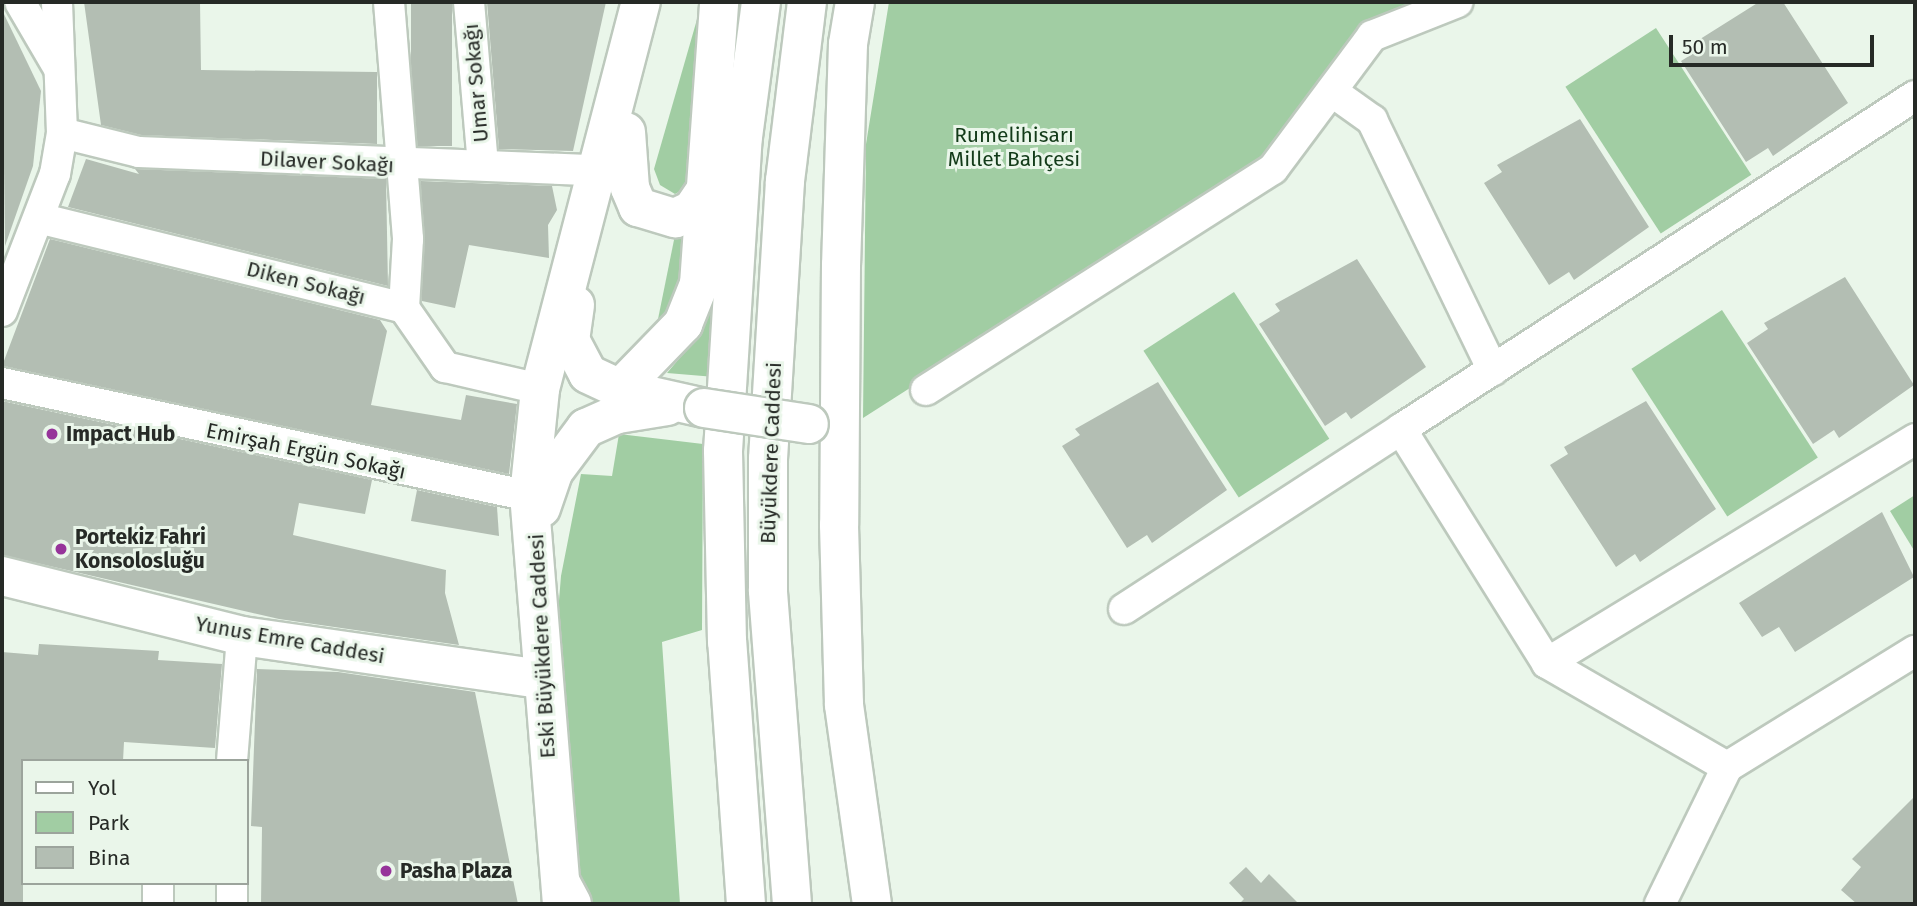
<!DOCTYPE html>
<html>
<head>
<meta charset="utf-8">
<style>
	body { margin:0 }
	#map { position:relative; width:1917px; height:906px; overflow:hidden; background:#eaf6ea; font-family:"Fira Sans",sans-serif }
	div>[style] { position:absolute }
	.green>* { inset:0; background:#a1cda3; transform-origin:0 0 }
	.building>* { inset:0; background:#b3beb3; transform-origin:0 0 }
	.roads { filter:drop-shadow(2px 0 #bdc9bd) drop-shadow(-2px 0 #bdc9bd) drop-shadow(0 2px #bdc9bd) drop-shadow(0 -2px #bdc9bd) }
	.street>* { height:30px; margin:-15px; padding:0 15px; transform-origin:15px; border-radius:15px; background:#fff }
	.secondary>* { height:38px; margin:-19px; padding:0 19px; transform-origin:19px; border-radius:19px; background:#fff }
	.primary>* { height:38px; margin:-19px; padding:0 19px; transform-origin:19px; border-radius:19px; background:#fff }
	.bridges { filter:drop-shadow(2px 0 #bdc9bd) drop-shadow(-2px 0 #bdc9bd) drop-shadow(0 2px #bdc9bd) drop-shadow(0 -2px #bdc9bd) }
	.secondary-bridge>* { height:38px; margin:-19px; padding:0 19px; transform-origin:19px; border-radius:19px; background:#fff }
	.dots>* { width:19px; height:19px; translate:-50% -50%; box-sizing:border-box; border:4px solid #eaf6ea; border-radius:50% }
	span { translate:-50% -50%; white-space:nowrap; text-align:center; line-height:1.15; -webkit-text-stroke:6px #eaf6ea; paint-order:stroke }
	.street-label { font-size:21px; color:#262a26 }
	.park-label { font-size:21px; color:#133b19 }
	.poi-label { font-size:21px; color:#262a26; font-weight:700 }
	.left { translate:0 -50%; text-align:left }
	.frame { position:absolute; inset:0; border:4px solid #262a26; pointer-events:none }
	.legend { position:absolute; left:21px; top:759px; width:228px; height:126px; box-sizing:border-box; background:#eaf6ea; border:2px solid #9ca49c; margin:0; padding:9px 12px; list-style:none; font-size:21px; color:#262a26 }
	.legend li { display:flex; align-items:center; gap:14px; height:35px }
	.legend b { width:35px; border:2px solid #9ca49c }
	.scale { position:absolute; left:1669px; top:35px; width:205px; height:32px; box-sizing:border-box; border:4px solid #262a26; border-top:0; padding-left:9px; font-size:21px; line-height:24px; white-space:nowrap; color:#262a26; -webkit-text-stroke:5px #eaf6ea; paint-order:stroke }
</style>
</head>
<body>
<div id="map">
	<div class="green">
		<i style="clip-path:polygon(702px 2px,688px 187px,675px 194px,660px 185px,654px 169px)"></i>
		<i style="clip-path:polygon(889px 2px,1432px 2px,1361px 30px,1268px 159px,863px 418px,866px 144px)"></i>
		<i style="left:1656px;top:28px;width:175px;height:108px;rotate:57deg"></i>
		<i style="clip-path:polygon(735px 177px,715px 377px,667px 373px,699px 335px,710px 307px)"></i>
		<i style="clip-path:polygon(697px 232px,692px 273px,655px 334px,675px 235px)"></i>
		<i style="left:1234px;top:292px;width:175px;height:108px;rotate:57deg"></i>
		<i style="left:1722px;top:310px;width:176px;height:108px;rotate:57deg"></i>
		<i style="clip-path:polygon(619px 434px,703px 444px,702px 630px,662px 642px,680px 904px,592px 904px,580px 890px,557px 625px,561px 576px,581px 474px,612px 476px)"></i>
		<i style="clip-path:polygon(1915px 495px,1915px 552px,1890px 511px)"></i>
	</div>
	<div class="building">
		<i style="clip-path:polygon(84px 2px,200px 2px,201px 70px,377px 72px,377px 144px,141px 135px,101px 125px)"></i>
		<i style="left:411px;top:2px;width:41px;height:144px"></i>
		<i style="clip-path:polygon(487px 2px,606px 2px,573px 151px,499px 149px)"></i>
		<i style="clip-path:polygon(1759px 2px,1783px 2px,1848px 103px,1773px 156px,1768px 148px,1746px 162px,1681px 61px,1702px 48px,1697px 41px)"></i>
		<i style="clip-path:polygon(2px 10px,41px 91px,33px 166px,5px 246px)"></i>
		<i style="clip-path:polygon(1580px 119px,1649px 227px,1574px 280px,1569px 272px,1549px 285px,1484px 183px,1502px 172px,1497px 165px)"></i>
		<i style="clip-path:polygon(86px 159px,139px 174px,135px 169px,386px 179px,388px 286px,68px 207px)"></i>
		<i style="clip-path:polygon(421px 181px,552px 186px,557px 210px,548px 225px,549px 258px,469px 245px,455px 308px,422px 301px)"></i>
		<i style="clip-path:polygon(50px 239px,380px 320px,387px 331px,371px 405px,461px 420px,466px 395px,517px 404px,509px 474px,2px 366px)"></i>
		<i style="clip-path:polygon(1357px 259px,1426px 367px,1351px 419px,1346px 412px,1325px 426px,1259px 324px,1280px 311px,1275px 304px)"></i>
		<i style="clip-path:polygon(1845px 277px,1914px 385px,1839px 438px,1834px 430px,1813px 444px,1747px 343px,1768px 329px,1764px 323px)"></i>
		<i style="clip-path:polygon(1158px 382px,1227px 490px,1152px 543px,1147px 535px,1127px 548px,1062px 446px,1080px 435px,1075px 429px)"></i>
		<i style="clip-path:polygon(2px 401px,372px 480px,365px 514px,299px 503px,293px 535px,446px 570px,445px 593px,459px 645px,279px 619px,2px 555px)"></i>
		<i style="clip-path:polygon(1646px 401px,1716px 509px,1640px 562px,1635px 554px,1616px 567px,1550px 465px,1568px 454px,1564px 447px)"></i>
		<i style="clip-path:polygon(417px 490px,497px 507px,499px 536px,411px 521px)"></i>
		<i style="clip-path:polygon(1882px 512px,1914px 577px,1795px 652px,1779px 627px,1762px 637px,1739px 603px)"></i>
		<i style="clip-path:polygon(39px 644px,159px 651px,158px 660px,222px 664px,215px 748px,124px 742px,123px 761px,23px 761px,23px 904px,2px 904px,2px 652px,38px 655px)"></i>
		<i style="clip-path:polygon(257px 669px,338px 672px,475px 692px,518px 904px,261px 904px,262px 827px,251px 826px)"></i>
		<i style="clip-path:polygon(1915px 796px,1915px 904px,1857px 904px,1841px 890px,1861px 867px,1852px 859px)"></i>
		<i style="clip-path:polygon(1246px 867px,1261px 883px,1269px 874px,1299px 904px,1239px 904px,1244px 899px,1229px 883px)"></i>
	</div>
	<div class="roads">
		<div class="street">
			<i style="left:20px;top:2px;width:75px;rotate:59.7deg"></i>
			<i style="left:389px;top:2px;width:238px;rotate:85.4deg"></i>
			<i style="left:408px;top:239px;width:69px;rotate:93.3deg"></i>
			<i style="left:469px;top:2px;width:163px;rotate:85.1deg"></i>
			<i style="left:1334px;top:93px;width:47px;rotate:35.4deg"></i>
			<i style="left:1372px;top:120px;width:278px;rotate:64.2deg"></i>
			<i style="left:62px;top:133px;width:79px;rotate:13.9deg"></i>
			<i style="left:139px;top:152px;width:455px;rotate:2.3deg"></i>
			<i style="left:42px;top:219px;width:373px;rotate:13.8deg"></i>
			<i style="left:404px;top:308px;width:72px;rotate:55.2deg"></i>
			<i style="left:445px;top:367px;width:98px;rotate:13deg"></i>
			<i style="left:2px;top:311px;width:147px;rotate:-68.9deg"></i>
			<i style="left:55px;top:174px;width:42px;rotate:-80.3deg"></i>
			<i style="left:62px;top:133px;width:131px;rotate:-92.2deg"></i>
			<i style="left:2px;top:383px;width:539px;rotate:12.1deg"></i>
			<i style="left:926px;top:390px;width:411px;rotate:-32.5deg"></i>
			<i style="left:1273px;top:169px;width:166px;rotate:-53.3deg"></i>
			<i style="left:1372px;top:36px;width:92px;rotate:-21.6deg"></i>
			<i style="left:1124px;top:609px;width:330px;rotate:-33deg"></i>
			<i style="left:1547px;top:663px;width:431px;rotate:-31.3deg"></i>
			<i style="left:232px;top:761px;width:125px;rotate:-85.4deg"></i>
			<i style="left:1727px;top:767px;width:221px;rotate:-31.7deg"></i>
			<i style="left:232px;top:883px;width:21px;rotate:90deg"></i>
			<i style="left:158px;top:904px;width:21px;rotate:-90deg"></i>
			<i style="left:1660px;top:904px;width:153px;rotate:-63.9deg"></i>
			<i style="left:1727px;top:767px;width:208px;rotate:-150deg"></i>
			<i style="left:1547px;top:663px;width:276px;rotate:-122deg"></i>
			<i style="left:1401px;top:429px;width:612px;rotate:-32.94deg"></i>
		</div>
		<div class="secondary">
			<i style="left:575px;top:305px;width:35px;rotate:98deg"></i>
			<i style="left:570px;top:340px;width:38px;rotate:62deg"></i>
			<i style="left:588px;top:374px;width:35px;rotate:25deg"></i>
			<i style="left:620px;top:389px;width:86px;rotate:12.7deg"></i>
			<i style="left:541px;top:508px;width:39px;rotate:-71deg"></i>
			<i style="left:554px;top:471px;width:54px;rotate:-53.3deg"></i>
			<i style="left:586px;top:428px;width:35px;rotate:-24deg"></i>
			<i style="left:618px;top:414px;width:50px;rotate:-9.3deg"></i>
			<i style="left:2px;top:576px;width:247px;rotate:14deg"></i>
			<i style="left:242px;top:636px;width:301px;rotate:8.2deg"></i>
			<i style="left:562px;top:904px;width:409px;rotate:-94.6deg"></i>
			<i style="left:529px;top:496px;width:108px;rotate:-84.1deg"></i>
			<i style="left:540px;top:389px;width:400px;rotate:-75.4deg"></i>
		</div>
		<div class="primary">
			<i style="left:855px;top:2px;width:43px;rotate:99.5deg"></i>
			<i style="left:848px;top:44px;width:221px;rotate:91.8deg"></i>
			<i style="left:841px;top:265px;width:260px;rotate:90.4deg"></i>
			<i style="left:839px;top:525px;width:180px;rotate:88.4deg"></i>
			<i style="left:844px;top:705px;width:201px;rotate:82deg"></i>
			<i style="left:626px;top:132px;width:56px;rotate:85.9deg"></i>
			<i style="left:630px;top:188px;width:21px;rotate:67deg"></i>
			<i style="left:638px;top:207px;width:39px;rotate:17deg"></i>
			<i style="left:675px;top:218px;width:19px;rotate:-25deg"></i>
			<i style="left:692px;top:210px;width:25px;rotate:-56deg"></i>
			<i style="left:620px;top:389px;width:91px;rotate:-45.9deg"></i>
			<i style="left:683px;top:324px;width:43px;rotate:-68.2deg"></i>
			<i style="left:699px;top:284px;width:283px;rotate:-85.9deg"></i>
			<i style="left:562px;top:885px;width:21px;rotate:62deg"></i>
			<i style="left:746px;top:904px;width:263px;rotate:-94.1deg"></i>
			<i style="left:727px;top:642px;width:191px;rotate:-91.2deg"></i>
			<i style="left:723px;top:451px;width:315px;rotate:-86.4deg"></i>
			<i style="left:743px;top:137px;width:136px;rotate:-82.4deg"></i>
			<i style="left:792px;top:904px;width:315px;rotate:-94.4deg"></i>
			<i style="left:768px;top:590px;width:131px;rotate:-90deg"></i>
			<i style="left:768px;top:459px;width:279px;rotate:-86.5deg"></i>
			<i style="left:785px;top:181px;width:180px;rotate:-83deg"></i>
		</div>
	</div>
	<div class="bridges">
		<div class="secondary-bridge">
			<i style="left:704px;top:408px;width:106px;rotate:8.7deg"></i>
		</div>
	</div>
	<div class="dots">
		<i style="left:52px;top:434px;background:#96349a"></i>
		<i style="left:61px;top:549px;background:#96349a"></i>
		<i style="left:386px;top:871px;background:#96349a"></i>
	</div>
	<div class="street-label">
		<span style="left:476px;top:83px;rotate:-95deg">Umar Sokağı</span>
		<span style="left:327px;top:162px;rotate:3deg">Dilaver Sokağı</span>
		<span style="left:306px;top:283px;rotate:14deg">Diken Sokağı</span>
		<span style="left:306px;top:451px;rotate:12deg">Emirşah Ergün Sokağı</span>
		<span style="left:771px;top:453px;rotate:-88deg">Büyükdere Caddesi</span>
		<span style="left:290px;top:640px;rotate:10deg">Yunus Emre Caddesi</span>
		<span style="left:542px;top:646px;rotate:-93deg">Eski Büyükdere Caddesi</span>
	</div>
	<div class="park-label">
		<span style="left:1014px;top:147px">Rumelihisarı<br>Millet Bahçesi</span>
	</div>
	<div class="poi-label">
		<span class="left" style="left:66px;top:434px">Impact Hub</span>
		<span class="left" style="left:75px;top:549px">Portekiz Fahri<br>Konsolosluğu</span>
		<span class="left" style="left:400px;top:871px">Pasha Plaza</span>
	</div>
	<div class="frame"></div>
	<ul class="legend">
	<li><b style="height:9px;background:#fff"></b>Yol</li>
	<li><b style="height:19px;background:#a1cda3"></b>Park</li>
	<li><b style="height:19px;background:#b3beb3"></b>Bina</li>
	</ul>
	<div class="scale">50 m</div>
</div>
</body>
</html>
